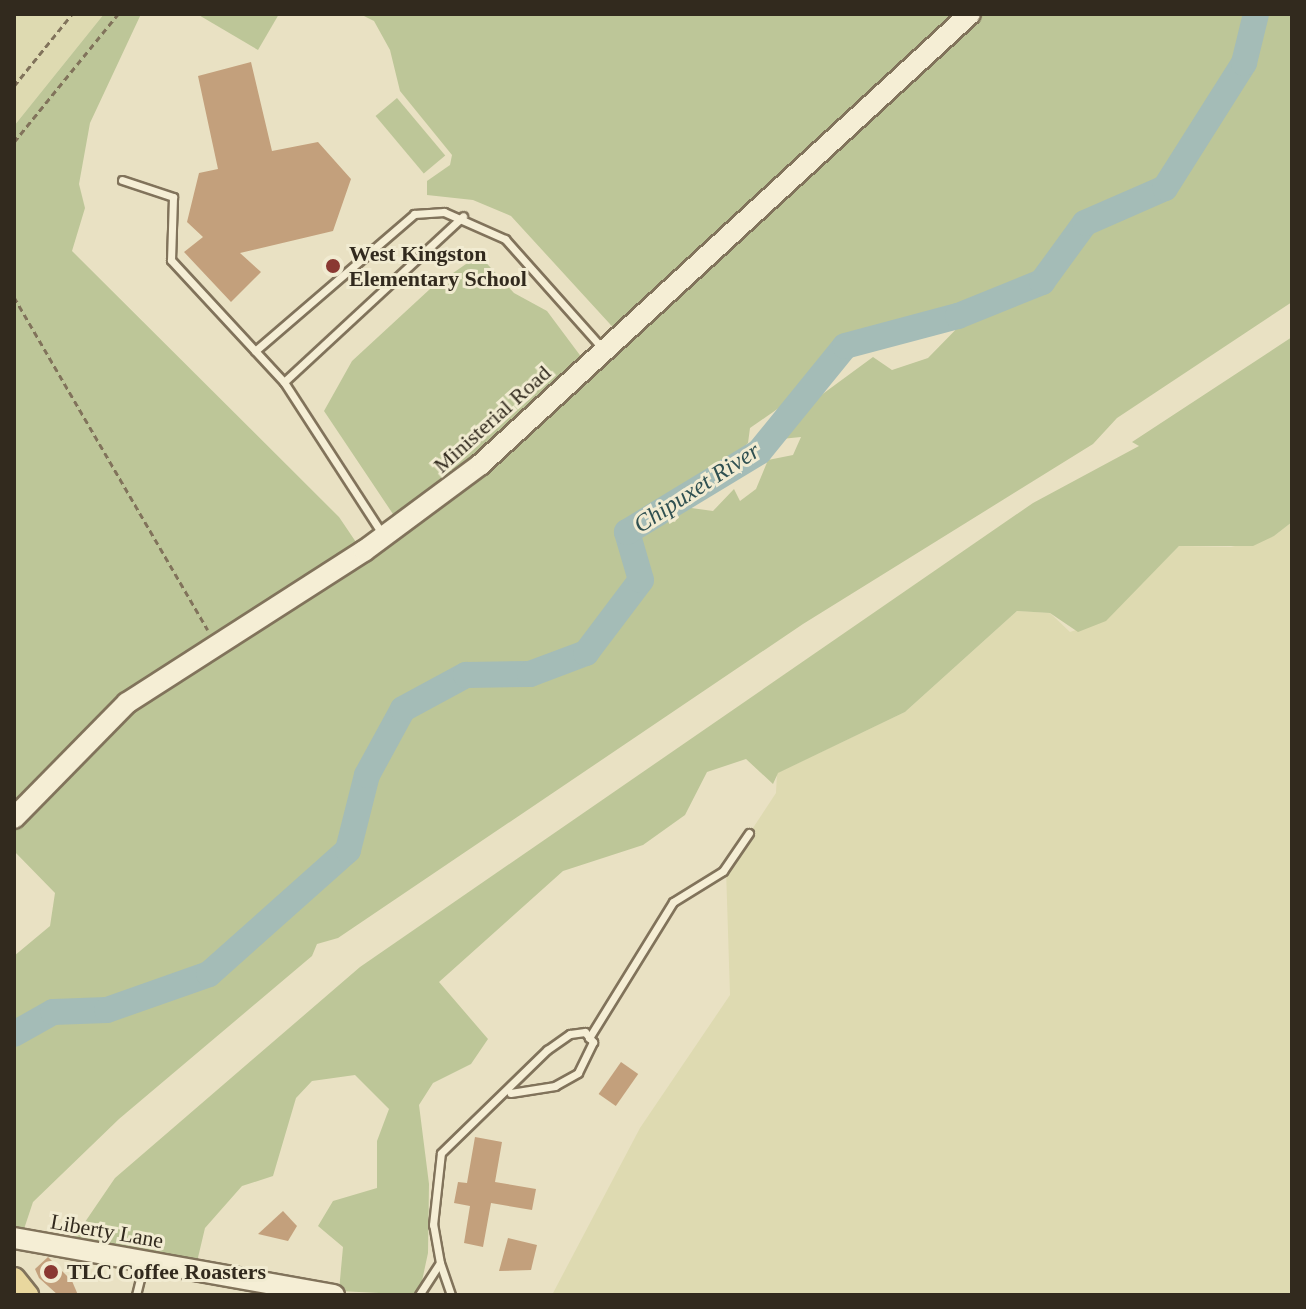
<!DOCTYPE html>
<html>
<head>
<meta charset="utf-8">
<style>
	body { margin:0 }
	#map { position:relative; width:1306px; height:1309px; overflow:hidden; background:#e9e1c3; font-family:Georgia,serif }
	div>[style] { position:absolute }
	.farmland>* { inset:0; background:#dedab1 }
	.green>* { inset:0; background:#bdc698; transform-origin:0 0 }
	.river>* { height:26px; margin:-13px; padding:0 13px; transform-origin:13px; border-radius:13px; background:#a4bcb7 }
	.building>* { inset:0; background:#c3a07c; transform-origin:0 0 }
	.path>* { height:3px; margin-top:-1.5px; transform-origin:0; background:repeating-linear-gradient(90deg,#81735b 0 6px,transparent 0 10px) }
	.roads { filter:drop-shadow(2px 0 #81735b) drop-shadow(-2px 0 #81735b) drop-shadow(0 2px #81735b) drop-shadow(0 -2px #81735b) }
	.lane>* { height:7px; margin:-3.5px; padding:0 3.5px; transform-origin:3.5px; border-radius:3.5px; background:#f5eed5 }
	.secondary>* { height:20px; margin:-10px; padding:0 10px; transform-origin:10px; border-radius:10px; background:#f5eed5 }
	.primary>* { height:22px; margin:-11px; padding:0 11px; transform-origin:11px; border-radius:11px; background:#e9d79e }
	.dots>* { width:22px; height:22px; translate:-50% -50%; box-sizing:border-box; border:4px solid #f1ebd1; border-radius:50% }
	span { translate:-50% -50%; white-space:nowrap; text-align:center; line-height:1.15; -webkit-text-stroke:6px #f1ebd1; paint-order:stroke }
	.poi-label { font-size:22px; color:#322a1e; font-weight:700 }
	.left { translate:0 -50%; text-align:left }
	.street-label { font-size:22px; color:#322a1e }
	.water-label { font-size:24px; color:#2f5051; font-style:italic }
	.frame { position:absolute; inset:0; border:16px solid #322a1e; pointer-events:none }
</style>
</head>
<body>
<div id="map">
	<div class="farmland">
		<i style="clip-path:polygon(14px 14px,104px 14px,14px 126px)"></i>
		<i style="clip-path:polygon(1292px 522px,1292px 1295px,552px 1295px,640px 1128px,730px 995px,726px 869px,776px 793px,777px 773px,905px 712px,1017px 611px,1050px 613px,1070px 632px,1106px 620px,1179px 546px,1231px 547px,1274px 536px)"></i>
	</div>
	<div class="green">
		<i style="clip-path:polygon(evenodd,104px 14px,141px 14px,90px 123px,79px 184px,85px 208px,72px 251px,339px 517px,362px 551px,399px 523px,324px 411px,352px 361px,430px 289px,479px 255px,514px 293px,547px 311px,588px 366px,620px 335px,511px 216px,473px 200px,427px 195px,427px 181px,450px 165px,452px 155px,400px 91px,390px 50px,374px 21px,360px 14px,1292px 14px,1292px 302px,1117px 418px,1093px 444px,803px 624px,338px 938px,317px 944px,312px 956px,119px 1119px,33px 1202px,23px 1232px,14px 1229px,14px 956px,50px 926px,55px 893px,14px 851px,14px 126px,104px 14px,961px 308px,971px 314px,928px 358px,892px 370px,873px 357px,794px 415px,781px 439px,801px 437px,793px 455px,768px 460px,756px 489px,740px 501px,734px 489px,713px 511px,684px 507px,675px 522px,644px 515px,676px 488px,725px 464px,748px 443px,750px 428px,865px 348px,961px 308px)"></i>
		<i style="clip-path:polygon(197px 14px,279px 14px,258px 50px)"></i>
		<i style="left:397px;top:98px;width:75px;height:28px;rotate:50deg"></i>
		<i style="clip-path:polygon(1292px 337px,1292px 522px,1274px 536px,1253px 546px,1179px 546px,1106px 621px,1078px 632px,1050px 613px,1017px 611px,905px 712px,778px 773px,773px 784px,746px 759px,707px 772px,685px 815px,643px 845px,563px 871px,439px 982px,488px 1039px,471px 1064px,433px 1083px,419px 1105px,429px 1184px,428px 1253px,419px 1295px,339px 1291px,343px 1247px,318px 1226px,333px 1201px,377px 1188px,377px 1141px,389px 1109px,355px 1075px,312px 1081px,296px 1098px,273px 1176px,242px 1186px,205px 1228px,196px 1266px,70px 1244px,115px 1178px,360px 967px,1033px 503px,1139px 446px,1132px 442px)"></i>
	</div>
	<div class="river">
		<i style="left:14px;top:1034px;width:45px;rotate:-29.4deg"></i>
		<i style="left:53px;top:1012px;width:54px;rotate:-2.1deg"></i>
		<i style="left:107px;top:1010px;width:108px;rotate:-19.4deg"></i>
		<i style="left:209px;top:974px;width:186px;rotate:-41.7deg"></i>
		<i style="left:348px;top:850px;width:77px;rotate:-75.8deg"></i>
		<i style="left:367px;top:775px;width:75px;rotate:-61.4deg"></i>
		<i style="left:403px;top:709px;width:72px;rotate:-28.4deg"></i>
		<i style="left:466px;top:675px;width:64px;rotate:-0.9deg"></i>
		<i style="left:530px;top:674px;width:60px;rotate:-20.6deg"></i>
		<i style="left:586px;top:653px;width:91px;rotate:-53deg"></i>
		<i style="left:641px;top:580px;width:50px;rotate:-106.3deg"></i>
		<i style="left:627px;top:532px;width:154px;rotate:-31.2deg"></i>
		<i style="left:759px;top:452px;width:136px;rotate:-50.9deg"></i>
		<i style="left:845px;top:346px;width:117px;rotate:-14.9deg"></i>
		<i style="left:958px;top:316px;width:91px;rotate:-22deg"></i>
		<i style="left:1042px;top:282px;width:73px;rotate:-53.9deg"></i>
		<i style="left:1085px;top:223px;width:87px;rotate:-23.6deg"></i>
		<i style="left:1165px;top:188px;width:148px;rotate:-57.7deg"></i>
		<i style="left:1244px;top:63px;width:50px;rotate:-76.2deg"></i>
	</div>
	<div class="building">
		<i style="clip-path:polygon(251px 62px,272px 151px,318px 142px,351px 179px,333px 231px,240px 253px,261px 272px,231px 302px,184px 252px,203px 237px,187px 222px,199px 173px,218px 169px,198px 76px)"></i>
		<i style="left:621px;top:1062px;width:21px;height:39px;rotate:35deg"></i>
		<i style="clip-path:polygon(475px 1137px,502px 1142px,495px 1182px,536px 1189px,532px 1210px,491px 1203px,483px 1247px,464px 1243px,470px 1206px,454px 1203px,458px 1182px,467px 1183px)"></i>
		<i style="clip-path:polygon(283px 1211px,297px 1226px,288px 1241px,258px 1234px)"></i>
		<i style="clip-path:polygon(508px 1238px,537px 1245px,531px 1270px,499px 1271px)"></i>
		<i style="clip-path:polygon(48px 1257px,72px 1281px,78px 1295px,58px 1295px,39px 1278px,35px 1269px)"></i>
	</div>
	<div class="path">
		<i style="left:14px;top:86px;width:92px;rotate:-51.1deg"></i>
		<i style="left:14px;top:142px;width:165px;rotate:-50.9deg"></i>
		<i style="left:14px;top:297px;width:385px;rotate:59.8deg"></i>
	</div>
	<div class="roads">
		<div class="lane">
			<i style="left:122px;top:180px;width:54px;rotate:18.4deg"></i>
			<i style="left:173px;top:197px;width:63px;rotate:91.8deg"></i>
			<i style="left:171px;top:260px;width:166px;rotate:47.2deg"></i>
			<i style="left:284px;top:382px;width:182px;rotate:57.1deg"></i>
			<i style="left:255px;top:351px;width:210px;rotate:-40.7deg"></i>
			<i style="left:414px;top:214px;width:30px;rotate:-4deg"></i>
			<i style="left:444px;top:212px;width:67px;rotate:23.9deg"></i>
			<i style="left:505px;top:239px;width:149px;rotate:48.3deg"></i>
			<i style="left:284px;top:382px;width:244px;rotate:-42.8deg"></i>
			<i style="left:589px;top:1038px;width:160px;rotate:-58.3deg"></i>
			<i style="left:673px;top:902px;width:59px;rotate:-31.8deg"></i>
			<i style="left:723px;top:871px;width:46px;rotate:-55.6deg"></i>
			<i style="left:440px;top:1263px;width:39px;rotate:-100deg"></i>
			<i style="left:433px;top:1225px;width:72px;rotate:-83.7deg"></i>
			<i style="left:441px;top:1153px;width:148px;rotate:-44.2deg"></i>
			<i style="left:547px;top:1050px;width:28px;rotate:-35deg"></i>
			<i style="left:570px;top:1034px;width:15px;rotate:-8deg"></i>
			<i style="left:585px;top:1032px;width:13px;rotate:51deg"></i>
			<i style="left:593px;top:1042px;width:34px;rotate:116deg"></i>
			<i style="left:578px;top:1073px;width:26px;rotate:151deg"></i>
			<i style="left:555px;top:1086px;width:45px;rotate:171deg"></i>
			<i style="left:136px;top:1295px;width:33px;rotate:-76deg"></i>
			<i style="left:419px;top:1295px;width:38px;rotate:-57deg"></i>
			<i style="left:440px;top:1263px;width:34px;rotate:71deg"></i>
		</div>
		<div class="secondary">
			<i style="left:14px;top:818px;width:161px;rotate:-45.5deg"></i>
			<i style="left:127px;top:703px;width:282px;rotate:-32.7deg"></i>
			<i style="left:364px;top:551px;width:144px;rotate:-36.6deg"></i>
			<i style="left:480px;top:465px;width:666px;rotate:-42.63deg"></i>
			<i style="left:14px;top:1238px;width:325px;rotate:10.1deg"></i>
		</div>
		<div class="primary">
			<i style="left:14px;top:1279px;width:21px;rotate:51deg"></i>
		</div>
	</div>
	<div class="dots">
		<i style="left:333px;top:266px;background:#8a3832"></i>
		<i style="left:51px;top:1272px;background:#8a3832"></i>
	</div>
	<div class="poi-label">
		<span class="left" style="left:349px;top:266px">West Kingston<br>Elementary School</span>
		<span class="left" style="left:67px;top:1272px">TLC Coffee Roasters</span>
	</div>
	<div class="street-label">
		<span style="left:492px;top:419px;rotate:-42deg">Ministerial Road</span>
		<span style="left:107px;top:1231px;rotate:10deg">Liberty Lane</span>
	</div>
	<div class="water-label">
		<span style="left:697px;top:488px;rotate:-33deg">Chipuxet River</span>
	</div>
	<div class="frame"></div>
</div>
</body>
</html>
